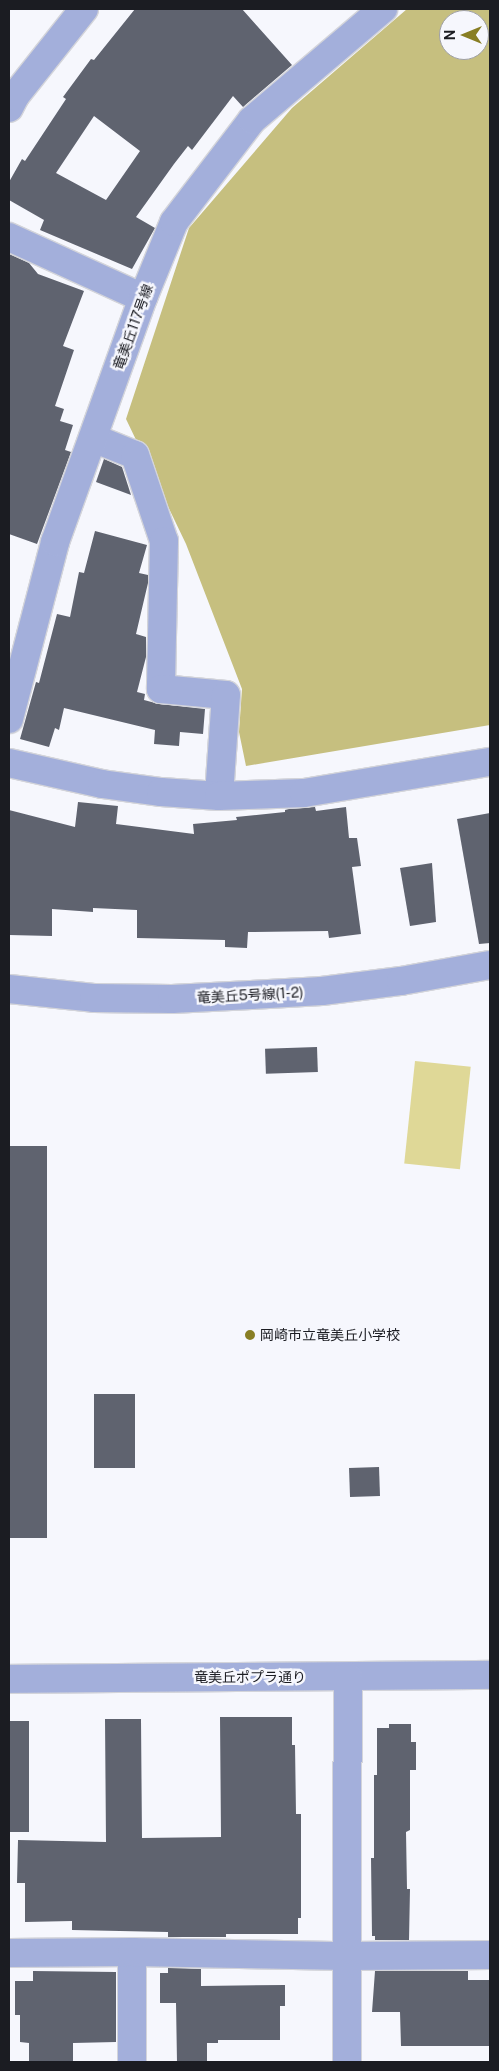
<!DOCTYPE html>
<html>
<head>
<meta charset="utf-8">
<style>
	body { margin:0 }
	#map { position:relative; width:499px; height:2071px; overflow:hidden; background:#f6f7fd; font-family:"Public Sans","Noto Sans JP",sans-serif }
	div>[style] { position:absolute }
	.forest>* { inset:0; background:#c6bf7f }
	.water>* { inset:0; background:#dfd897; transform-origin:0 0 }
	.building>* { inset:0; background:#5f636f; transform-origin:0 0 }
	.roads { filter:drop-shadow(1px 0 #d3d4da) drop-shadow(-1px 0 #d3d4da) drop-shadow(0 1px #d3d4da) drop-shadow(0 -1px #d3d4da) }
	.minor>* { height:28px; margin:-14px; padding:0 14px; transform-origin:14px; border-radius:14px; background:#a3afdb }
	.dots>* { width:14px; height:14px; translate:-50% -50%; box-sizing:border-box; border:2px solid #f6f7fd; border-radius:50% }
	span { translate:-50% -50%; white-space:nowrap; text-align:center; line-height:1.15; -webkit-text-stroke:5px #f6f7fd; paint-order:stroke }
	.street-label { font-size:14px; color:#1b1c22 }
	.poi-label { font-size:14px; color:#1b1c22 }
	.left { translate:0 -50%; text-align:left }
	.frame { position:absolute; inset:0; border:10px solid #1b1c22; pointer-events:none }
	.north { position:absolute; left:439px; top:10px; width:50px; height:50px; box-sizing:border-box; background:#f6f7fd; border:1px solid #9e9fa5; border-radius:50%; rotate:270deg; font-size:14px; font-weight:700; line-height:20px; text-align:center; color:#1b1c22 }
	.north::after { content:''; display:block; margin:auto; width:18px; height:22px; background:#887e24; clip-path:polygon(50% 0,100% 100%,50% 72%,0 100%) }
</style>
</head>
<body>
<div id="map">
	<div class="forest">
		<i style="clip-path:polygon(evenodd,407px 9px,490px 9px,490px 725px,246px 766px,239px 732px,242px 689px,186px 544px,126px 419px,189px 228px,292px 108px,407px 9px,449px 20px,479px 20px,479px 50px,449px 50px,449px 20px)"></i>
	</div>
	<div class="water">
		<i style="left:415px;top:1061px;width:56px;height:103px;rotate:6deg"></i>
	</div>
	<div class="building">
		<i style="clip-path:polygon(evenodd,135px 9px,242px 9px,292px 65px,243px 107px,233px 96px,192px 150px,188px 146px,174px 164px,136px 217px,155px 228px,132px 269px,40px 230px,44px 220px,9px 200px,9px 182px,22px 159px,25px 161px,66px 99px,63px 97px,91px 59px,94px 60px,135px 9px,94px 116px,140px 151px,106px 200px,56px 173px,94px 116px)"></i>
		<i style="clip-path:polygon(9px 254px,29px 263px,38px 274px,84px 291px,63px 346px,74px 350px,55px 406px,64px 409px,60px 421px,73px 425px,65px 450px,71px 452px,37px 544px,9px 534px)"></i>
		<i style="clip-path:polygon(104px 459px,122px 467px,131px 495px,96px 482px)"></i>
		<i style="clip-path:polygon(95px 531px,147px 545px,139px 573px,148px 575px,148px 583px,136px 634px,146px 637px,146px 657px,137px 692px,145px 694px,144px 700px,159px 704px,205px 709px,203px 734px,180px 732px,179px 746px,154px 744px,155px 730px,64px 708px,59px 730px,55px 728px,49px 747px,20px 739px,36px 682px,39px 683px,57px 614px,70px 617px,79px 572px,84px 573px)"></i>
		<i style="clip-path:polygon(78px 802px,118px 806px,116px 824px,194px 834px,193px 824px,237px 820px,236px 817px,285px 812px,285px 810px,289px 809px,315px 807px,316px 811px,346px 807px,349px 838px,357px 838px,361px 866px,352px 867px,361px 934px,329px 938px,328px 931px,248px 932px,247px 948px,225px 947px,225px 940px,137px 938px,137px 910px,93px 908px,93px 912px,52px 909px,52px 936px,9px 935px,9px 810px,75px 827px)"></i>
		<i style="clip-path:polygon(490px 813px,490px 943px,479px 944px,457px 819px)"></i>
		<i style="clip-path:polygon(432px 863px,436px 922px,410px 926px,400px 868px)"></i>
		<i style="left:317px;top:1047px;width:25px;height:52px;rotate:88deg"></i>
		<i style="left:9px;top:1146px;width:38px;height:392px"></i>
		<i style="left:94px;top:1394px;width:41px;height:74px"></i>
		<i style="left:379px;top:1467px;width:29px;height:30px;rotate:88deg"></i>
		<i style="clip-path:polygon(220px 1717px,292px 1717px,292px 1745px,295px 1745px,296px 1814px,301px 1814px,301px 1918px,298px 1918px,298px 1934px,226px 1934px,226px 1937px,168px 1937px,168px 1932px,72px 1930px,72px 1921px,25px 1922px,25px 1883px,17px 1883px,18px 1840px,106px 1842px,105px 1719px,141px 1719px,142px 1838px,221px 1837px)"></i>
		<i style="left:9px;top:1721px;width:20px;height:111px"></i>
		<i style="clip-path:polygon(389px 1724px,411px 1724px,411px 1742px,416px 1742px,416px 1770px,410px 1770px,410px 1830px,406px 1832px,407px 1889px,410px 1889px,409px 1940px,375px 1940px,375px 1936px,372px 1936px,371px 1858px,374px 1858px,374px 1775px,377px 1775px,377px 1728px,389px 1728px)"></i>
		<i style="clip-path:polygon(168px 1968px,201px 1969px,201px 1986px,285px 1985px,285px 2006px,280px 2006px,280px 2040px,218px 2040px,218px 2043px,207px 2043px,207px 2062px,177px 2062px,176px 2003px,160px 2003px,160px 1973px,168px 1973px)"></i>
		<i style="clip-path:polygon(33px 1971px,116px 1972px,116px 2042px,73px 2043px,73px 2062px,29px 2062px,29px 2043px,20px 2042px,20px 2015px,15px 2015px,15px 1981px,33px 1981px)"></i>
		<i style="clip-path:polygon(375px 1971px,468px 1971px,468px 1980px,490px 1980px,490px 2046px,401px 2046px,400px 2012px,372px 2012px)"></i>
	</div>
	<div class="roads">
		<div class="minor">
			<i style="left:9px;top:108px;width:13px;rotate:-63deg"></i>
			<i style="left:15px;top:96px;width:111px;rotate:-51.6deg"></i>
			<i style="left:9px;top:237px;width:147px;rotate:24.5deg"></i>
			<i style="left:93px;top:438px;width:45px;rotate:22deg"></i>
			<i style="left:135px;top:455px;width:91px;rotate:71.4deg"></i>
			<i style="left:164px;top:541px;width:148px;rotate:91.2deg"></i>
			<i style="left:161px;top:689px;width:65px;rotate:5.3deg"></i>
			<i style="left:226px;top:695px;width:101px;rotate:94deg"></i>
			<i style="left:9px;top:719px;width:183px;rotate:-75.4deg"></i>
			<i style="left:55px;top:542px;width:259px;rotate:-70.2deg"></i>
			<i style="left:143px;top:298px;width:82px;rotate:-67.8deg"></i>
			<i style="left:174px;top:222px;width:128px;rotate:-52.6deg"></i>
			<i style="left:252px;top:120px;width:172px;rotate:-40.3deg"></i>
			<i style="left:9px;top:763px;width:95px;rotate:12.7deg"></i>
			<i style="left:102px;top:784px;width:60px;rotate:7.7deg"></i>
			<i style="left:161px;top:792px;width:58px;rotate:3.9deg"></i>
			<i style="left:219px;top:796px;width:85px;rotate:-2deg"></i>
			<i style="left:304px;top:793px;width:189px;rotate:-9.5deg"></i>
			<i style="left:9px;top:989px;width:85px;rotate:6deg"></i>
			<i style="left:94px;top:998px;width:78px;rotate:0.7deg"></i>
			<i style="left:172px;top:999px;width:79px;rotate:-2.9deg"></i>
			<i style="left:251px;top:995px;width:71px;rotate:-3.2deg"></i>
			<i style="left:322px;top:991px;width:80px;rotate:-7.2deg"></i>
			<i style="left:401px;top:981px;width:90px;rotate:-10.2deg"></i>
			<i style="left:9px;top:1679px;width:481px;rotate:-0.5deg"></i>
			<i style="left:132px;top:1952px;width:110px;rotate:90deg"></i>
			<i style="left:9px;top:1953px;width:123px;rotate:-0.5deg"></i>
			<i style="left:132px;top:1952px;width:215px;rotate:1.1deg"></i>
			<i style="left:347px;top:1956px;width:143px;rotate:-0.4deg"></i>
			<i style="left:347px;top:2062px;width:385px;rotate:-89.9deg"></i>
		</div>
	</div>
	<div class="dots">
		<i style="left:250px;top:1335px;background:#887e24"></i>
	</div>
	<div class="street-label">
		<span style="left:133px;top:327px;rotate:-70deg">竜美丘117号線</span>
		<span style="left:250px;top:995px;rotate:-3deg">竜美丘5号線(1-2)</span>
		<span style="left:250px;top:1677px">竜美丘ポプラ通り</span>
	</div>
	<div class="poi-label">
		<span class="left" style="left:260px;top:1335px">岡崎市立竜美丘小学校</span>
	</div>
	<div class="frame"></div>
	<div class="north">N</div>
</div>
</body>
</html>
